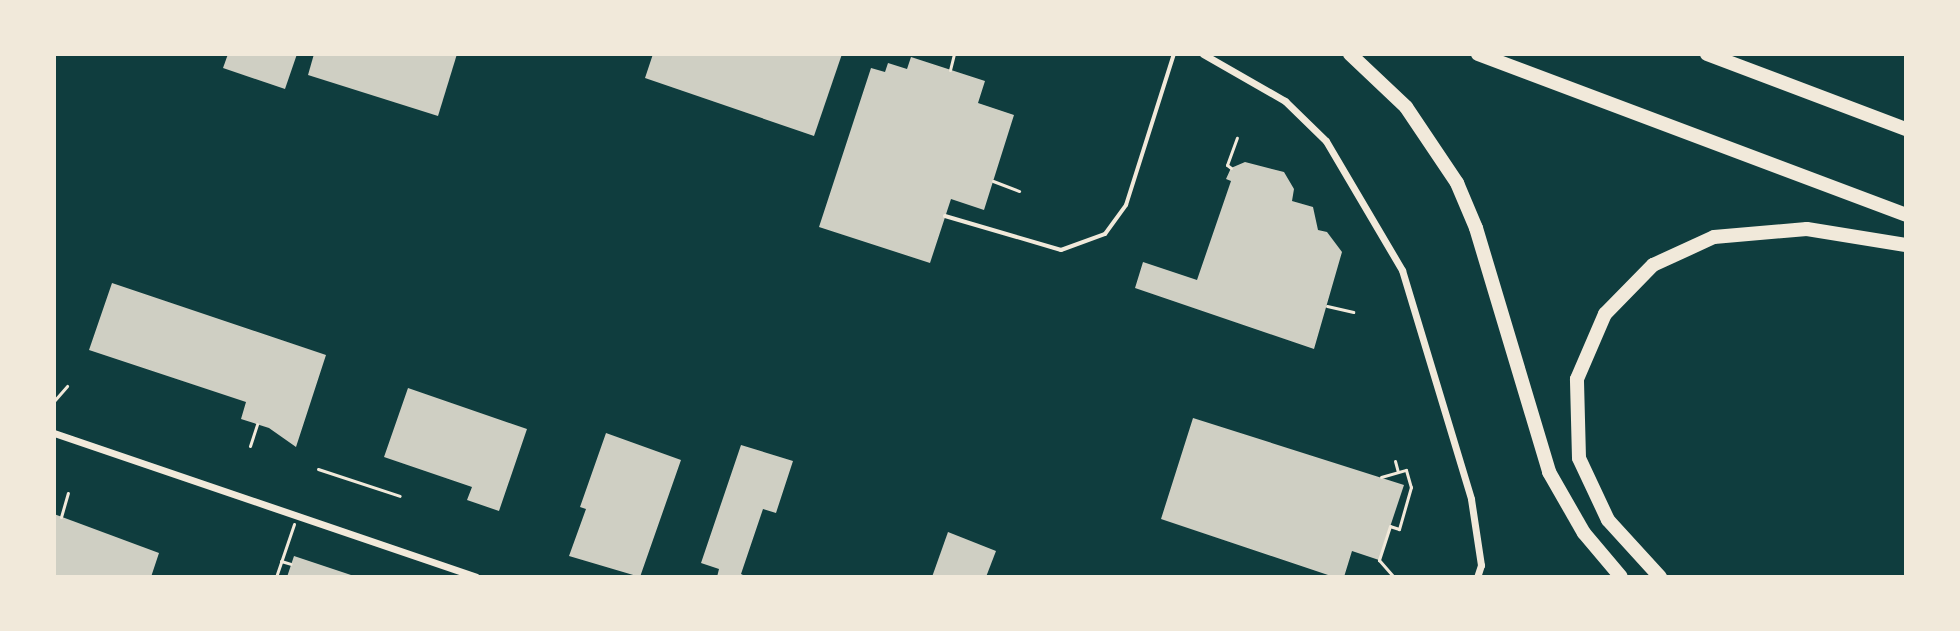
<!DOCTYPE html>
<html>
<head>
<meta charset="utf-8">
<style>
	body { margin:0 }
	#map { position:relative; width:1960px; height:631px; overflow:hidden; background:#0f3d3e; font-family:Commissioner,sans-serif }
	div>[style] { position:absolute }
	.building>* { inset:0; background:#cfcfc3 }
	.path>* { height:3px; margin:-1.5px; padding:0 1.5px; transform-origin:1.5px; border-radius:1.5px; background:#f1e9da }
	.service>* { height:4px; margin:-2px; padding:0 2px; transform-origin:2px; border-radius:2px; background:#f1e9da }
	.minor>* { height:7px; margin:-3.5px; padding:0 3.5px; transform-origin:3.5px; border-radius:3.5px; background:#f1e9da }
	.motorway>* { height:14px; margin:-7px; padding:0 7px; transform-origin:7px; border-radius:7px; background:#f1e9da }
	span { translate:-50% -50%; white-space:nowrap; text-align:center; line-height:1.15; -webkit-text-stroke:6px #f1e9da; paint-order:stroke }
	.frame { position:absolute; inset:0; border:56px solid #f1e9da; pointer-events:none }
</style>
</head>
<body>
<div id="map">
	<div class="building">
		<i style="clip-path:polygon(228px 54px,297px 54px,285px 89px,223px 68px)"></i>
		<i style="clip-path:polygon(314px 54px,457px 54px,438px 116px,308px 75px)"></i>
		<i style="clip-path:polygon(653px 54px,842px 54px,814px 136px,645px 78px)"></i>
		<i style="clip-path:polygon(911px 57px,985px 81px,978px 103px,1014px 115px,984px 210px,951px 199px,930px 263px,819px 227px,871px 68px,885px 72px,888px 63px,907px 69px)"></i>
		<i style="clip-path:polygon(1245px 162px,1284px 172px,1294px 189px,1292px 201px,1313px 207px,1318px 230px,1327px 232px,1342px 252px,1314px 349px,1135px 288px,1143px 262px,1197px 280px,1231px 181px,1226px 179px,1231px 168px)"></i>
		<i style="clip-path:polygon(112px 283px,326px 355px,296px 447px,269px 428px,241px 419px,246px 402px,89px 350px)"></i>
		<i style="clip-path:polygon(408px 388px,527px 429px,499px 511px,467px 500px,472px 487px,384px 457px)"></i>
		<i style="clip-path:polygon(1193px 418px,1404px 485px,1379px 560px,1352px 551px,1344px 577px,1334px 577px,1161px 519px)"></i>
		<i style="clip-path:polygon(606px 433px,681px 460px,640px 577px,569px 556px,586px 509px,580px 507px)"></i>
		<i style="clip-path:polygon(741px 445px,793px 461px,776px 513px,763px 509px,741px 574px,747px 577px,717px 577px,719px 569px,701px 563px)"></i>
		<i style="clip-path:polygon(54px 514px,159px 553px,151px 577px,54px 577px)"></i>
		<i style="clip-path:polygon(948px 532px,996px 551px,986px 577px,932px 577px)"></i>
		<i style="clip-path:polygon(294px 556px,354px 576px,354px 577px,287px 577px)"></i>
	</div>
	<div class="path">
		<i style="left:950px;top:70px;width:16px;rotate:-76deg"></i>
		<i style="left:1231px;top:168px;width:5px;rotate:-143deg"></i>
		<i style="left:1227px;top:165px;width:29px;rotate:-70deg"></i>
		<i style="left:993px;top:181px;width:28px;rotate:21deg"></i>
		<i style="left:1327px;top:306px;width:27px;rotate:13deg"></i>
		<i style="left:54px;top:401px;width:20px;rotate:-49deg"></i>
		<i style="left:250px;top:446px;width:23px;rotate:-72deg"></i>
		<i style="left:1395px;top:461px;width:11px;rotate:75deg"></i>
		<i style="left:318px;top:469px;width:86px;rotate:18.2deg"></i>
		<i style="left:1381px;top:477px;width:26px;rotate:-16deg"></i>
		<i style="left:1406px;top:470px;width:18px;rotate:74deg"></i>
		<i style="left:1411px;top:487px;width:44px;rotate:105.9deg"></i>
		<i style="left:1399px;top:529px;width:9px;rotate:-162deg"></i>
		<i style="left:1390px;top:526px;width:36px;rotate:108deg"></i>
		<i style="left:1379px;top:560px;width:21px;rotate:49deg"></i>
		<i style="left:61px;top:517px;width:25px;rotate:-74deg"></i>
		<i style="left:281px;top:561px;width:10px;rotate:17deg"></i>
		<i style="left:276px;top:577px;width:56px;rotate:-71.2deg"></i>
	</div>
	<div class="service">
		<i style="left:945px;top:216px;width:121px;rotate:16.3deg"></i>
		<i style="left:1061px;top:250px;width:47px;rotate:-20deg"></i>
		<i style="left:1105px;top:234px;width:36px;rotate:-54deg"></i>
		<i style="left:1126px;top:205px;width:158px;rotate:-72.4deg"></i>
	</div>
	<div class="minor">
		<i style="left:1203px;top:54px;width:95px;rotate:29.8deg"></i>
		<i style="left:1285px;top:101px;width:57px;rotate:44.3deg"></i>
		<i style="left:1326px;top:141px;width:150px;rotate:59.5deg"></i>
		<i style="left:1402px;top:270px;width:239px;rotate:73.2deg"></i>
		<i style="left:1471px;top:499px;width:67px;rotate:81.4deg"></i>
		<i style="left:1481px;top:565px;width:13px;rotate:108deg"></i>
		<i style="left:54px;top:433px;width:446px;rotate:18.8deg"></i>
	</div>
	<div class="motorway">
		<i style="left:1350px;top:54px;width:77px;rotate:43.4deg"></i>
		<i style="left:1406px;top:107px;width:92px;rotate:56.1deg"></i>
		<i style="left:1457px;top:183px;width:49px;rotate:67.1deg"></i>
		<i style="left:1476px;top:228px;width:255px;rotate:73.3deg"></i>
		<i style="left:1549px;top:472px;width:70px;rotate:60.2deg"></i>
		<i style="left:1584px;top:533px;width:57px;rotate:49.9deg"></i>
		<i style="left:1478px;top:54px;width:457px;rotate:20.6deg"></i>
		<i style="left:1707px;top:54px;width:213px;rotate:20.7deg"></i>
		<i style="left:1660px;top:577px;width:77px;rotate:-132.4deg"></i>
		<i style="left:1608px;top:520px;width:68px;rotate:-115.1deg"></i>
		<i style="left:1579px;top:458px;width:79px;rotate:-91.5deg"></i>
		<i style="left:1577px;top:379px;width:71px;rotate:-66.7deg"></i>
		<i style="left:1605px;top:314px;width:69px;rotate:-45.6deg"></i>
		<i style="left:1653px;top:265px;width:67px;rotate:-24.7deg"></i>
		<i style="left:1714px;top:237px;width:93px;rotate:-4.9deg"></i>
		<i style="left:1807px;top:229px;width:100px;rotate:9.2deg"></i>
	</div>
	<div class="frame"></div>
</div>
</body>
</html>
